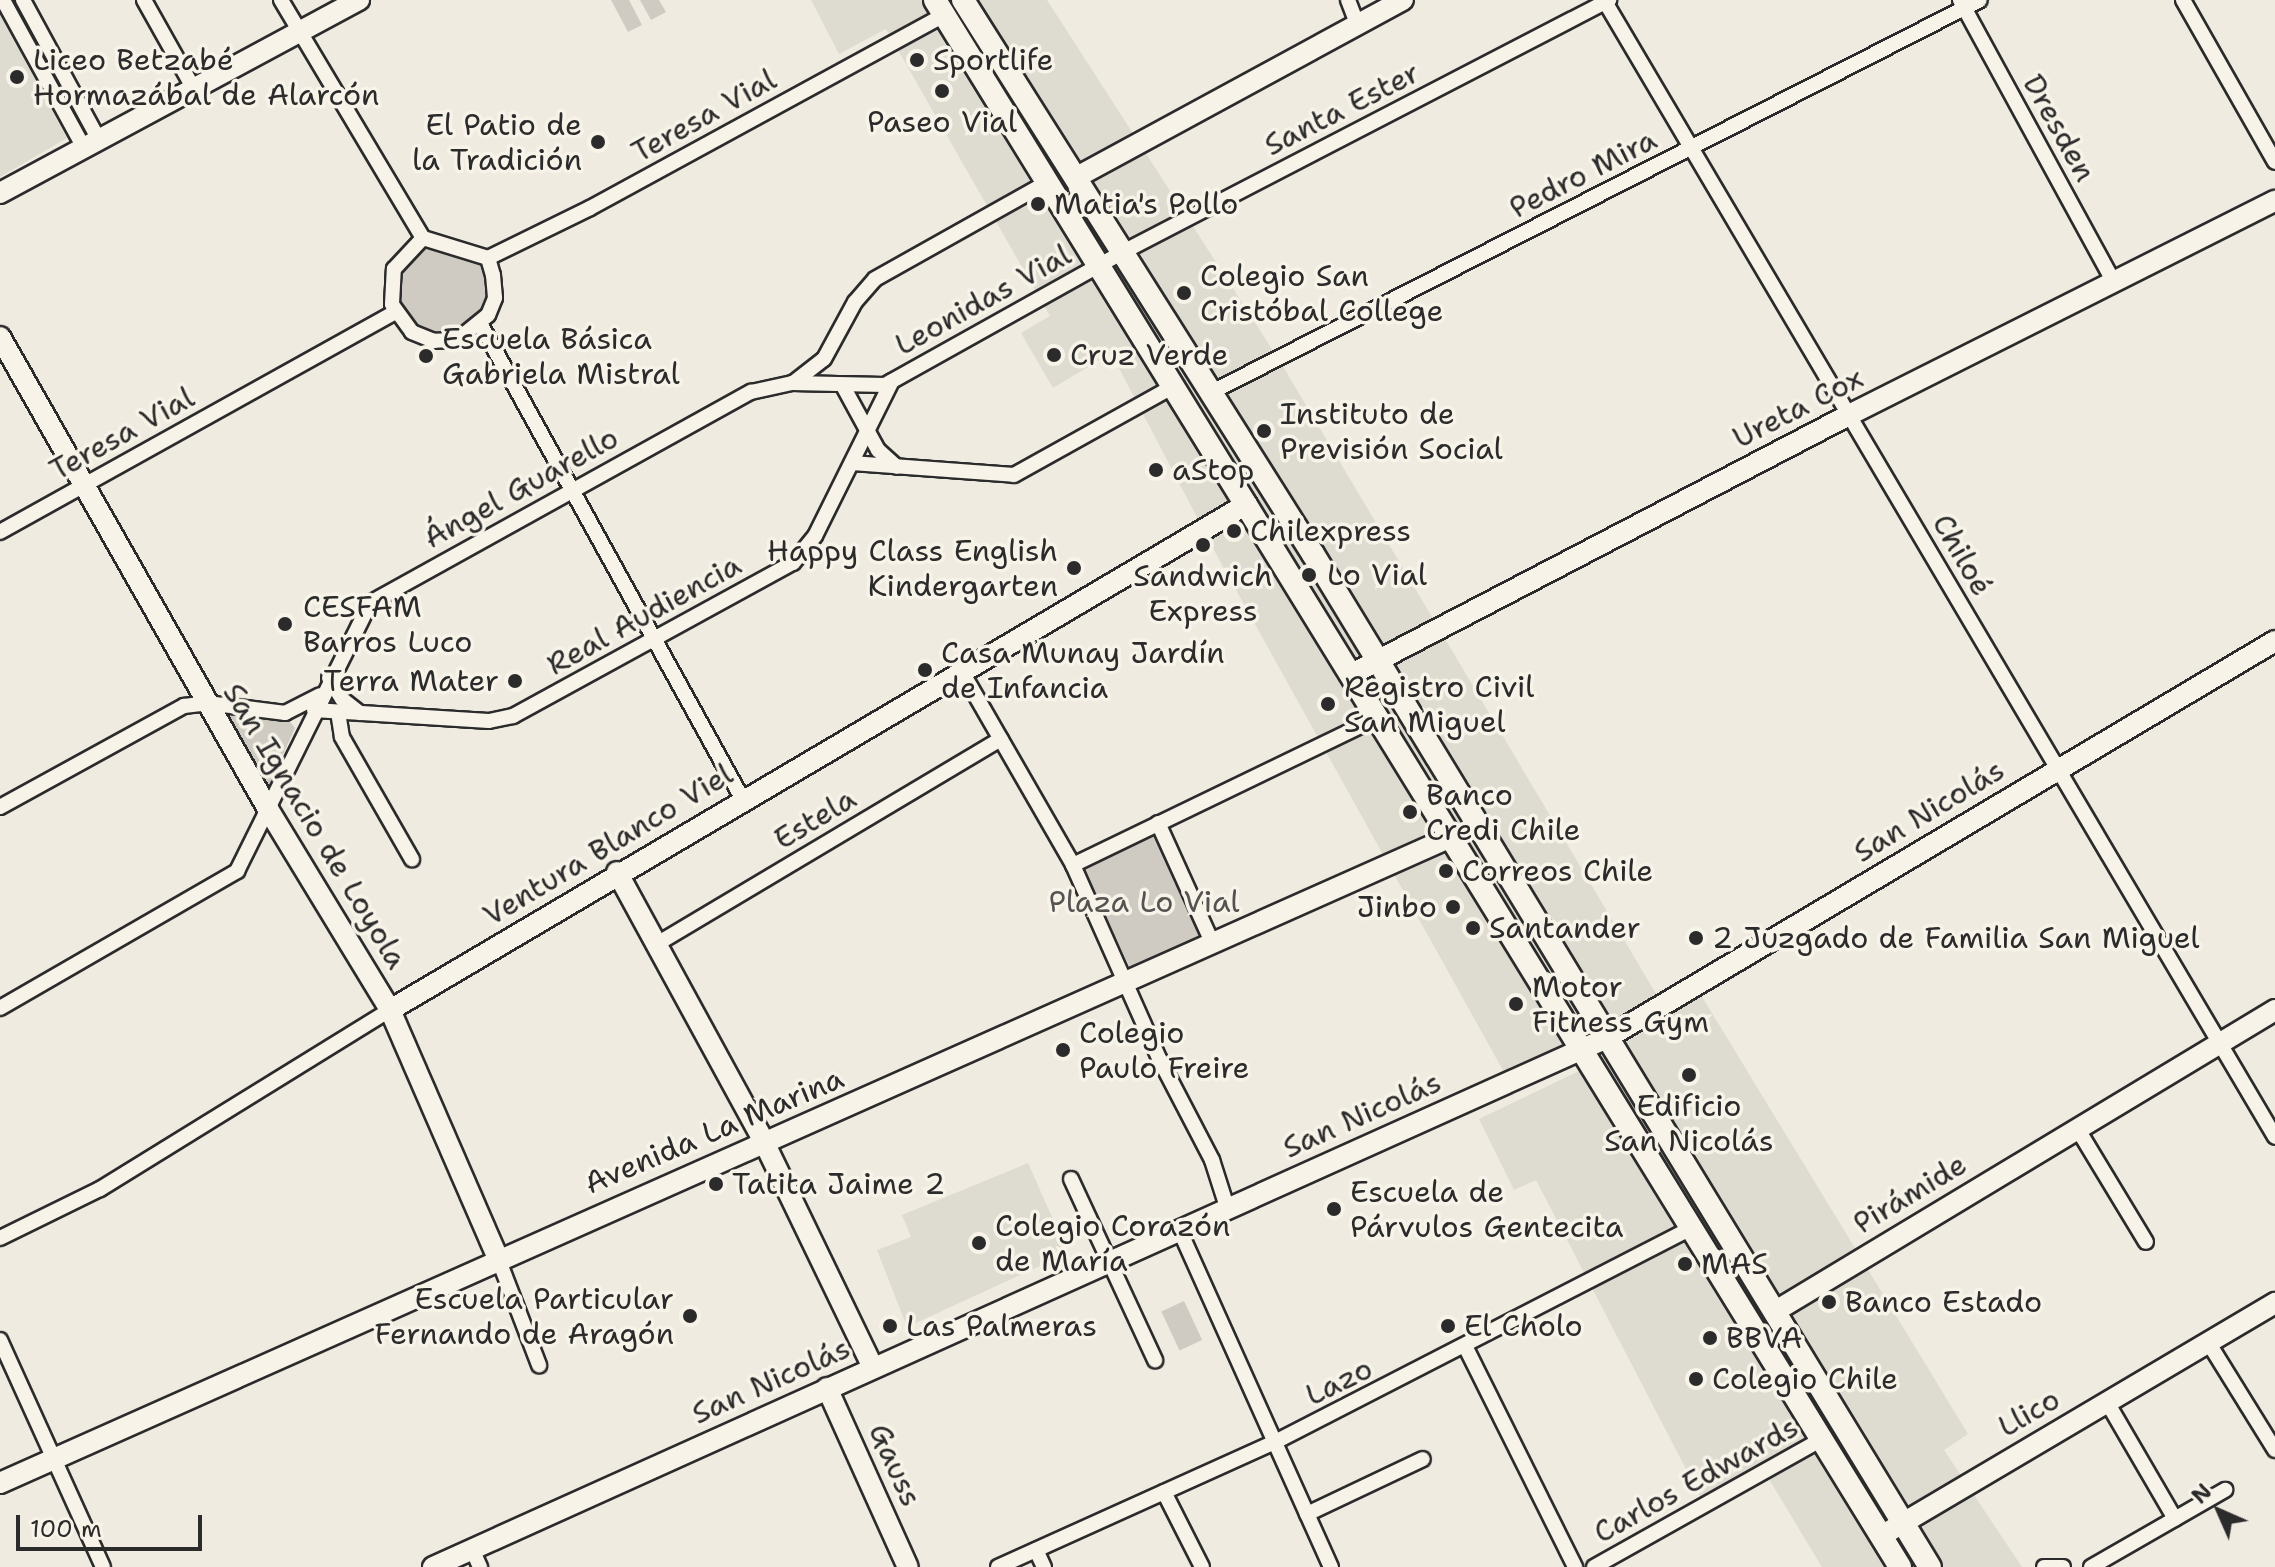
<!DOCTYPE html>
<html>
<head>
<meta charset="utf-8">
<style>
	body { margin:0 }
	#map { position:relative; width:2275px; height:1567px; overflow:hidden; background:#efebe0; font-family:"Shantell Sans",sans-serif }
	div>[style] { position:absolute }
	.built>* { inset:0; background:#dedbd1 }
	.green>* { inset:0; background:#cfcbc2; transform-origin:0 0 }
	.roads { filter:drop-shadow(2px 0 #2b2b2b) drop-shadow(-2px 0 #2b2b2b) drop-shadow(0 2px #2b2b2b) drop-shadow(0 -2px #2b2b2b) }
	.street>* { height:14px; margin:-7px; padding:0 7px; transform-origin:7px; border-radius:7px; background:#f7f3e8 }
	.secondary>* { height:20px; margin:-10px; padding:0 10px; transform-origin:10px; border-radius:10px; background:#f7f3e8 }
	.primary>* { height:22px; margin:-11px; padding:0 11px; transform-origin:11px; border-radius:11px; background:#f7f3e8 }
	.dots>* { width:22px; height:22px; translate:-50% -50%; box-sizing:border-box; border:4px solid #f7f3e8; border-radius:50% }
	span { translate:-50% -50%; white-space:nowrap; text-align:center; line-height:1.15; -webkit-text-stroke:7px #f7f3e8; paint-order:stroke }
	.poi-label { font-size:30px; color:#2b2b2b }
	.left { translate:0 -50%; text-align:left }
	.right { translate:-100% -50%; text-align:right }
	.street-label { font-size:30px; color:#2b2b2b }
	.park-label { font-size:30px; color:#545351 }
	.north { position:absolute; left:2179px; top:1471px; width:80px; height:80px; -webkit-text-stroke:6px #f7f3e8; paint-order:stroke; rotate:315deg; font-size:22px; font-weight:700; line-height:32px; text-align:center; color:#2b2b2b }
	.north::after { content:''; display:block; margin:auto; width:28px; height:36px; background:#2b2b2b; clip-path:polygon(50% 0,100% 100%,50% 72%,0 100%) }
	.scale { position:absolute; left:16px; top:1515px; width:186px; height:36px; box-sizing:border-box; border:4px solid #2b2b2b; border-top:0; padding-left:10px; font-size:24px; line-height:28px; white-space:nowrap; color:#2b2b2b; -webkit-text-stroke:6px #f7f3e8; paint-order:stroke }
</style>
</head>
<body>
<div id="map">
	<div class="built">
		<i style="clip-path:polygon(811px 0,1047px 0,1281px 363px,1658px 997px,1505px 1074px,1221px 563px,1111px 353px,1053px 388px,1021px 333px,1050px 316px,886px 29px,839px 54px)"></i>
		<i style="clip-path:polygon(0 15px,67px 138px,0 177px)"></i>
		<i style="clip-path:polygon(1701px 995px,1968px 1434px,1944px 1450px,2022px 1567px,1822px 1567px,1761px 1466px,1702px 1500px,1536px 1180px,1514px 1190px,1479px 1119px,1579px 1071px)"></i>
		<i style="clip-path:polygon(1028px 1163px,1068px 1253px,907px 1327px,877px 1250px,911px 1237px,902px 1215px)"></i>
	</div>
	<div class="green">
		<i style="clip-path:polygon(611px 0,629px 0,642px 25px,628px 32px)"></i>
		<i style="clip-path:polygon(640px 0,659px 0,666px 12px,651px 20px)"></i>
		<i style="clip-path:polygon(419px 246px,479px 261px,490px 273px,487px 307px,454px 336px,419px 332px,396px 307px,395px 273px)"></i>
		<i style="clip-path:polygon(225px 713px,288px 719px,295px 728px,269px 785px)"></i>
		<i style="left:1157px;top:834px;width:113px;height:81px;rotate:65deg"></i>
		<i style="left:1184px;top:1301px;width:43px;height:25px;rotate:65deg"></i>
	</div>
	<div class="roads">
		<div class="street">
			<i style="left:3px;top:0;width:169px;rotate:61.3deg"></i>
			<i style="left:23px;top:0;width:159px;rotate:61.5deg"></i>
			<i style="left:144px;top:0;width:102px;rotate:60.7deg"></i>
			<i style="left:281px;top:0;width:277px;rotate:59.2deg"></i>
			<i style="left:1348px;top:0;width:26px;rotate:69deg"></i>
			<i style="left:1604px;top:0;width:1320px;rotate:59.45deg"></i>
			<i style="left:1960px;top:0;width:321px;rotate:61.4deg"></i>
			<i style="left:2183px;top:0;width:186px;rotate:60.4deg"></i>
			<i style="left:423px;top:238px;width:68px;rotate:17.1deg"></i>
			<i style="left:488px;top:258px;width:18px;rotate:74deg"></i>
			<i style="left:493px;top:275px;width:23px;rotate:85deg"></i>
			<i style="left:495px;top:298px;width:18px;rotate:112deg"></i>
			<i style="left:488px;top:315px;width:40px;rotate:141deg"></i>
			<i style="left:457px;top:340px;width:23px;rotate:178deg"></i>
			<i style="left:434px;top:341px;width:24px;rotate:-158deg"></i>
			<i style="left:412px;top:332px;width:34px;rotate:-126deg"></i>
			<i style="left:392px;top:304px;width:35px;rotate:-87deg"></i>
			<i style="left:394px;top:269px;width:42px;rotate:-46.9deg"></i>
			<i style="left:488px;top:258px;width:114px;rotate:-26.1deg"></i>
			<i style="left:590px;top:208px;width:403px;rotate:-28.6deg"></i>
			<i style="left:481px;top:325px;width:542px;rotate:61.12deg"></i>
			<i style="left:793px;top:383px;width:39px;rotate:-38deg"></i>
			<i style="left:824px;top:359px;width:65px;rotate:-61.5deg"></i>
			<i style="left:855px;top:302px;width:30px;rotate:-49deg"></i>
			<i style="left:875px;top:279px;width:198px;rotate:-29.3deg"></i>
			<i style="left:843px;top:386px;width:73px;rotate:61.3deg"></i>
			<i style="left:878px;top:450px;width:25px;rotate:42deg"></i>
			<i style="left:1210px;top:393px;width:864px;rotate:-27.04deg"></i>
			<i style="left:852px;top:463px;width:162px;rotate:4.2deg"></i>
			<i style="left:1014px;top:475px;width:183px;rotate:-29.1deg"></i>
			<i style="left:0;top:532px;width:452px;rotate:-29.1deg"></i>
			<i style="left:961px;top:670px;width:225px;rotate:60.1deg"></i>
			<i style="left:1073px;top:865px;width:214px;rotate:66deg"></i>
			<i style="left:1160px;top:1060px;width:113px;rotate:62.5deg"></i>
			<i style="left:1212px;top:1160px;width:49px;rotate:72.3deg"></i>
			<i style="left:329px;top:678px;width:25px;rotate:58deg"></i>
			<i style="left:342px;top:699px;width:23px;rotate:38deg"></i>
			<i style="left:314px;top:710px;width:175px;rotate:3.6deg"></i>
			<i style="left:489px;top:721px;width:25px;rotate:-12deg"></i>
			<i style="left:513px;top:716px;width:319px;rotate:-28.7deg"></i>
			<i style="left:793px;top:563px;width:35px;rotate:-51deg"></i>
			<i style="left:815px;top:536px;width:173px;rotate:-63.6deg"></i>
			<i style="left:338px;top:712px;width:25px;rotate:81deg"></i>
			<i style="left:342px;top:737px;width:141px;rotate:60.2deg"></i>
			<i style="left:0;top:807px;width:210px;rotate:-28.8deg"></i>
			<i style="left:184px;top:706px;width:23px;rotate:-7deg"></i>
			<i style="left:207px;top:703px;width:79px;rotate:7.3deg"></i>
			<i style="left:285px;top:713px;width:39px;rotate:-27deg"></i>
			<i style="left:1158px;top:823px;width:131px;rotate:65.6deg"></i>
			<i style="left:1073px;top:865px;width:340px;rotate:-25.8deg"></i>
			<i style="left:657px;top:944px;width:400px;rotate:-30.8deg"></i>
			<i style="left:0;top:1008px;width:274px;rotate:-30deg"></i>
			<i style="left:237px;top:871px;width:299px;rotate:-63.6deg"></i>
			<i style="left:370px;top:603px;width:436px;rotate:-29deg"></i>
			<i style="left:751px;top:392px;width:42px;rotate:-12.4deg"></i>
			<i style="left:792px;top:383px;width:93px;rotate:1.2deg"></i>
			<i style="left:885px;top:385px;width:270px;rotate:-29.2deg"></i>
			<i style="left:1121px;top:253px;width:550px;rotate:-27.4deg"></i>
			<i style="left:2077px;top:1128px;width:133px;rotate:58.8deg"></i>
			<i style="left:1071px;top:1179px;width:200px;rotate:65.1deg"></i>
			<i style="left:1179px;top:1229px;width:371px;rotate:65.8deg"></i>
			<i style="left:0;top:1238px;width:111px;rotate:-26.1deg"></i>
			<i style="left:100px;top:1189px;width:341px;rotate:-31.7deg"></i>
			<i style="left:498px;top:1258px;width:115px;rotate:69deg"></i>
			<i style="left:0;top:1340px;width:249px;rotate:65.6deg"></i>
			<i style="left:2208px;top:1342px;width:127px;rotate:58.2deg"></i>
			<i style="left:1466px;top:1348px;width:245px;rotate:63.5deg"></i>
			<i style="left:2107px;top:1402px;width:135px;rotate:59.8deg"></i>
			<i style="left:1164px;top:1492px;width:84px;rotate:63.1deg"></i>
			<i style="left:1307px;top:1514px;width:128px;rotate:-25.4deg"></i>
			<i style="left:472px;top:1549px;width:20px;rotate:66deg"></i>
			<i style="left:1036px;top:1550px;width:19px;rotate:65deg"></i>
			<i style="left:998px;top:1567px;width:304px;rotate:-24.3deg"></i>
			<i style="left:1275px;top:1442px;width:471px;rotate:-27.2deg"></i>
			<i style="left:1594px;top:1567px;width:261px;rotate:-29.3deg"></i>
			<i style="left:2044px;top:1567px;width:19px"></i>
			<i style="left:2091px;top:1567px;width:155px;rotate:-29.9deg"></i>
		</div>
		<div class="secondary">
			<i style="left:1075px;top:178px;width:373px;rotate:-28.5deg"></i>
			<i style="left:0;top:193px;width:408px;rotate:-28.3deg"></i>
			<i style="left:0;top:337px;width:543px;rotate:60.41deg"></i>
			<i style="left:268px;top:809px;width:235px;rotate:58.7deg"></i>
			<i style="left:390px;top:1010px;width:270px;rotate:66.5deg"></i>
			<i style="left:1352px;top:674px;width:560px;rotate:-27.53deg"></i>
			<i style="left:1849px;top:415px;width:477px;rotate:-26.7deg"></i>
			<i style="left:617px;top:872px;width:307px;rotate:61.4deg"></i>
			<i style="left:764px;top:1142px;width:250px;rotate:64.2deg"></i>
			<i style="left:390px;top:1010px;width:995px;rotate:-30.56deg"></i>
			<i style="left:1774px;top:1312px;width:585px;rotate:-31.08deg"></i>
			<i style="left:827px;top:1388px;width:196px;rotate:65.7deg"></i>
			<i style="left:0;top:1483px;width:1591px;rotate:-24deg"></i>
			<i style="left:1881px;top:1536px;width:458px;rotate:-30.6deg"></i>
			<i style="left:433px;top:1567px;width:1288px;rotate:-24.26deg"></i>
			<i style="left:1607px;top:1038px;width:777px;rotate:-30.72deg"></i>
		</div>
		<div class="primary">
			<i style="left:935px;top:0;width:1840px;rotate:58.37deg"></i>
			<i style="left:963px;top:0;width:655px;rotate:57.72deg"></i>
			<i style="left:1313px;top:554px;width:1186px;rotate:58.66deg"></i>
		</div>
	</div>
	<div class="dots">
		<i style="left:917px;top:60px;background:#2b2b2b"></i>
		<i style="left:17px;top:77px;background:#2b2b2b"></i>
		<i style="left:942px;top:91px;background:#2b2b2b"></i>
		<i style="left:598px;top:142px;background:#2b2b2b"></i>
		<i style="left:1038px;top:204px;background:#2b2b2b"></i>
		<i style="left:1184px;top:293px;background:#2b2b2b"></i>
		<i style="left:1054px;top:355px;background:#2b2b2b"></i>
		<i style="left:426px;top:356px;background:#2b2b2b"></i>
		<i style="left:1264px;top:431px;background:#2b2b2b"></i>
		<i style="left:1156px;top:470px;background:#2b2b2b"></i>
		<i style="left:1234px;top:531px;background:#2b2b2b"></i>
		<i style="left:1203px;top:545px;background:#2b2b2b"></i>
		<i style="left:1074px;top:568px;background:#2b2b2b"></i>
		<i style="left:1309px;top:575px;background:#2b2b2b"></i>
		<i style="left:285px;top:624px;background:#2b2b2b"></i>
		<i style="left:925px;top:670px;background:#2b2b2b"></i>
		<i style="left:515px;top:681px;background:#2b2b2b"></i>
		<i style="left:1328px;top:704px;background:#2b2b2b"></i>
		<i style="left:1410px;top:812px;background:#2b2b2b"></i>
		<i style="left:1446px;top:871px;background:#2b2b2b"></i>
		<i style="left:1453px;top:907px;background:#2b2b2b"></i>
		<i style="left:1473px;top:928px;background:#2b2b2b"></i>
		<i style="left:1696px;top:938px;background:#2b2b2b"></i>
		<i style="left:1516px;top:1004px;background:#2b2b2b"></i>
		<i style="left:1063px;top:1050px;background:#2b2b2b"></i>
		<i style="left:1689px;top:1075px;background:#2b2b2b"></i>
		<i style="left:716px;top:1184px;background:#2b2b2b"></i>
		<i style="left:1334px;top:1209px;background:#2b2b2b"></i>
		<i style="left:979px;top:1243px;background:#2b2b2b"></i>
		<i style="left:1685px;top:1264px;background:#2b2b2b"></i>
		<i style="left:1829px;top:1302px;background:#2b2b2b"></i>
		<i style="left:690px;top:1316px;background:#2b2b2b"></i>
		<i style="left:890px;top:1326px;background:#2b2b2b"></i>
		<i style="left:1448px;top:1326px;background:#2b2b2b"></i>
		<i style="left:1710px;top:1338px;background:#2b2b2b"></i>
		<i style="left:1696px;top:1379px;background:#2b2b2b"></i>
	</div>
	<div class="poi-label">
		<span class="left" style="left:33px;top:77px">Liceo Betzabé<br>Hormazábal de Alarcón</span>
		<span class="left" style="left:933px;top:60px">Sportlife</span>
		<span style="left:942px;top:122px">Paseo Vial</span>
		<span class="right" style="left:582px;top:142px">El Patio de<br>la Tradición</span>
		<span class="left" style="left:1054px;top:204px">Matia's Pollo</span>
		<span class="left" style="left:1200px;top:293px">Colegio San<br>Cristóbal College</span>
		<span class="left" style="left:442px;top:356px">Escuela Básica<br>Gabriela Mistral</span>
		<span class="left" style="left:1070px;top:355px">Cruz Verde</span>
		<span class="left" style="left:1280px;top:431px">Instituto de<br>Previsión Social</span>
		<span class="left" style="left:1172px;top:470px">aStop</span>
		<span class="left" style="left:1250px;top:531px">Chilexpress</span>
		<span class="right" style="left:1058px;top:568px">Happy Class English<br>Kindergarten</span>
		<span class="left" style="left:1327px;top:575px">Lo Vial</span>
		<span style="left:1203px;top:593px">Sandwich<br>Express</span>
		<span class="left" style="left:303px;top:624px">CESFAM<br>Barros Luco</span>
		<span class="left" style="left:941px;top:670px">Casa Munay Jardín<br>de Infancia</span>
		<span class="right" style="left:499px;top:681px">Terra Mater</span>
		<span class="left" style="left:1344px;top:704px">Registro Civil<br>San Miguel</span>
		<span class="left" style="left:1426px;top:812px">Banco<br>Credi Chile</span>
		<span class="left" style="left:1462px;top:871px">Correos Chile</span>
		<span class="right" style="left:1437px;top:907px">Jinbo</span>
		<span class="left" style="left:1489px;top:928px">Santander</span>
		<span class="left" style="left:1712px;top:938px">2 Juzgado de Familia San Miguel</span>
		<span class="left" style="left:1532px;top:1004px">Motor<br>Fitness Gym</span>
		<span class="left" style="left:1079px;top:1050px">Colegio<br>Paulo Freire</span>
		<span style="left:1689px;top:1123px">Edificio<br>San Nicolás</span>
		<span class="left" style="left:732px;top:1184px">Tatita Jaime 2</span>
		<span class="left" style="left:1350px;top:1209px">Escuela de<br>Párvulos Gentecita</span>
		<span class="left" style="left:995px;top:1243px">Colegio Corazón<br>de María</span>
		<span class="left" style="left:1701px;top:1264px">MAS</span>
		<span class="right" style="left:674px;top:1316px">Escuela Particular<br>Fernando de Aragón</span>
		<span class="left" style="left:1845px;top:1302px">Banco Estado</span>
		<span class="left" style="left:906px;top:1326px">Las Palmeras</span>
		<span class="left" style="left:1464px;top:1326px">El Cholo</span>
		<span class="left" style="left:1726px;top:1338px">BBVA</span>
		<span class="left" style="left:1712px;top:1379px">Colegio Chile</span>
	</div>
	<div class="street-label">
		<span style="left:1342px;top:109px;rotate:-27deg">Santa Ester</span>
		<span style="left:704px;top:116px;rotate:-29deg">Teresa Vial</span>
		<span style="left:2059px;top:128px;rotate:61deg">Dresden</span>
		<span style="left:1583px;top:174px;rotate:-27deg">Pedro Mira</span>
		<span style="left:983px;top:300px;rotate:-29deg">Leonidas Vial</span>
		<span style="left:1798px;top:408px;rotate:-27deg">Ureta Cox</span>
		<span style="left:122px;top:434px;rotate:-29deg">Teresa Vial</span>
		<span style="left:521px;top:488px;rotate:-29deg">Ángel Guarello</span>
		<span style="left:1962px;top:555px;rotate:60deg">Chiloé</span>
		<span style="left:644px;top:615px;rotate:-29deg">Real Audiencia</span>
		<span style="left:1929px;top:811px;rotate:-31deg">San Nicolás</span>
		<span style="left:815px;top:819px;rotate:-31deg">Estela</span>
		<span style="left:315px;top:826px;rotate:59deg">San Ignacio de Loyola</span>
		<span style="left:608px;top:845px;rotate:-31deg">Ventura Blanco Viel</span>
		<span style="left:1362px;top:1115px;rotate:-24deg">San Nicolás</span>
		<span style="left:714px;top:1131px;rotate:-23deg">Avenida La Marina</span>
		<span style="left:1910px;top:1194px;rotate:-31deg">Pirámide</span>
		<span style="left:771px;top:1381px;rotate:-24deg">San Nicolás</span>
		<span style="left:1339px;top:1382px;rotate:-26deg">Lazo</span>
		<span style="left:2029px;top:1413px;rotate:-30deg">Llico</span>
		<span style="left:895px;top:1465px;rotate:66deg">Gauss</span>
		<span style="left:1696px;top:1480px;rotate:-29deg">Carlos Edwards</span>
	</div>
	<div class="park-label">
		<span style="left:1144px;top:902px">Plaza Lo Vial</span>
	</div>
	<div class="north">N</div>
	<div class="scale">100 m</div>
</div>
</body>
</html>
